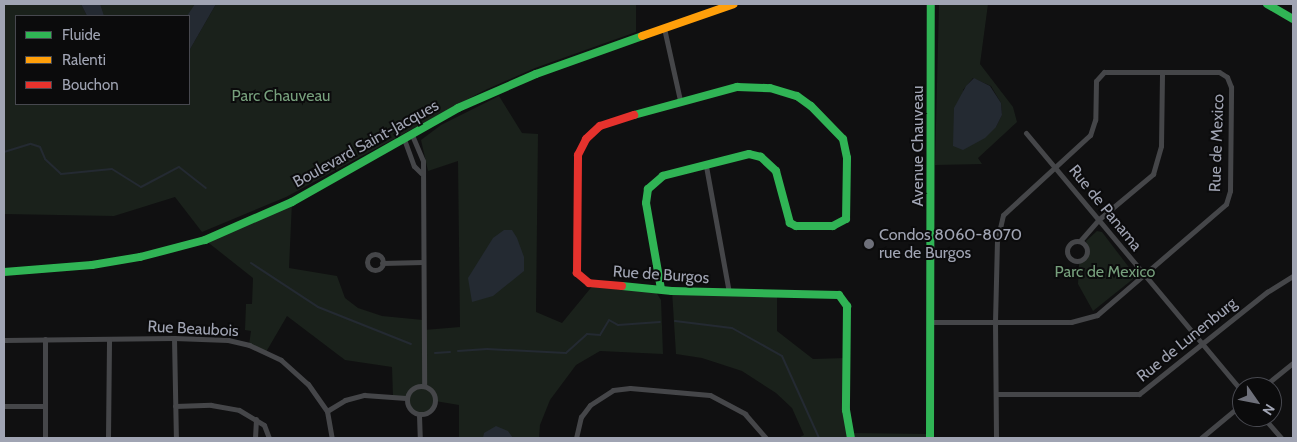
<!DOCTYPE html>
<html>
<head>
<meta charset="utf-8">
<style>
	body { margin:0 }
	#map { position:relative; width:1297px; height:442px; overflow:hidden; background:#101011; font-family:Cabin,sans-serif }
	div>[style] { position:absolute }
	.green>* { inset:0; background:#1a211b; transform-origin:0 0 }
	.water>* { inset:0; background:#242a32 }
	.stream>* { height:2px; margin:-1px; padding:0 1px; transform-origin:1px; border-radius:1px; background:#242a32 }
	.street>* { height:5px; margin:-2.5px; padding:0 2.5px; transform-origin:2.5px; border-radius:2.5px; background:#454649 }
	.street>.ring { margin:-2.5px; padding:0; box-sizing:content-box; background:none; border:5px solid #454649; border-radius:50% }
	.fast>* { height:8px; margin:-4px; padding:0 4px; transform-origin:4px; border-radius:4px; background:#30b455 }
	.slow>* { height:8px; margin:-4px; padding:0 4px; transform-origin:4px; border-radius:4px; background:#ff9f0a }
	.jam>* { height:8px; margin:-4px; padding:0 4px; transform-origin:4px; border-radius:4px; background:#e5322d }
	.dots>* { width:14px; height:14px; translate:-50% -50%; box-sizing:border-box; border:2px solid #0b0b0c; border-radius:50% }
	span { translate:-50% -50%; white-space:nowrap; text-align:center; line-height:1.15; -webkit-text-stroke:4px #0b0b0c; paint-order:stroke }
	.park-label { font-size:16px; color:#769f7c }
	.street-label { font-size:16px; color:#a0a4b3 }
	.poi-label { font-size:16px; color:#a0a4b3 }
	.left { translate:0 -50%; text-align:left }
	.frame { position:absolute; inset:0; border:5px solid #a0a4b3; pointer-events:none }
	.legend { position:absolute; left:15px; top:15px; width:175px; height:90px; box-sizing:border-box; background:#0b0b0c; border:1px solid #47484f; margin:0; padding:6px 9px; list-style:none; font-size:15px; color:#a0a4b3 }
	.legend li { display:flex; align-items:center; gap:10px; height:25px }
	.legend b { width:25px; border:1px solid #47484f }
	.north { position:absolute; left:1232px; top:377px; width:50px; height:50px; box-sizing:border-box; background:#0b0b0c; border:1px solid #47484f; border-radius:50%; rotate:123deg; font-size:14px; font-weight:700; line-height:20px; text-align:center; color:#a0a4b3 }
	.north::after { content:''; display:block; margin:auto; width:18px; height:22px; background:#6e707a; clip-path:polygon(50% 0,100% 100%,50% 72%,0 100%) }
</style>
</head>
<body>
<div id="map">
	<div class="green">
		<i style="clip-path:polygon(4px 4px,81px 4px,87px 16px,16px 16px,16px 104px,189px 104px,189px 51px,216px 4px,636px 4px,636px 32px,535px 68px,483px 91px,286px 197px,202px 232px,175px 197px,114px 216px,4px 214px)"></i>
		<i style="left:100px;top:4px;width:95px;height:13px"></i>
		<i style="clip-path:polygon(evenodd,939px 4px,988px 4px,980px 64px,1013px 107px,1017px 122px,978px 158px,982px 164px,935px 165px,939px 4px,973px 78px,991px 86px,1001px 103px,1002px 115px,996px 127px,963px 90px,973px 78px)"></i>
		<i style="clip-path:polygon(499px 96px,522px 133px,538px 134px,536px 312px,562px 323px,594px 284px,654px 289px,661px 300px,663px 354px,600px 351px,576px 365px,550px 400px,540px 425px,539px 438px,459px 438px,459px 405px,435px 401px,426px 414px,413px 413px,406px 398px,393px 397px,392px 367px,345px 360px,287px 316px,266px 352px,249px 345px,251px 331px,245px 330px,246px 304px,252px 304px,253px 278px,205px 240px,292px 202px,289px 268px,337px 276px,345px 298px,358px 308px,382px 316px,423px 320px,424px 330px,460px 327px,458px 161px,428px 171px,421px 140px,441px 125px)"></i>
		<i style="clip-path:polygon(1097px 231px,1102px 232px,1134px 274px,1133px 279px,1093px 311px,1078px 284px,1079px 264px,1089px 255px,1086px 241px)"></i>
		<i style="clip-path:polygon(672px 291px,777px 294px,777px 331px,813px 359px,846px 358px,850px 433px,930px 434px,930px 438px,798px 438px,804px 435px,792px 408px,776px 393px,742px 371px,702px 358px,676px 354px)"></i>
	</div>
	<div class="water">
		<i style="clip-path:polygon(81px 4px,100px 4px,104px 16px,87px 16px)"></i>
		<i style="clip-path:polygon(195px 4px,216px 4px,189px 51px,187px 16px)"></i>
		<i style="clip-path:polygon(974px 78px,990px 86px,1001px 103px,1002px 115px,996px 127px,985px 138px,963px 150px,953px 146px,954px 108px,966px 86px)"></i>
		<i style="clip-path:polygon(504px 230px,512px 230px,517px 238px,524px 257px,524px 271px,493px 296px,472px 302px,468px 278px,493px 238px)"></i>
		<i style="clip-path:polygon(496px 426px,508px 431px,513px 438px,483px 438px,484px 433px)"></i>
	</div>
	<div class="stream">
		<i style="left:4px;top:152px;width:28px;rotate:-17deg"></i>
		<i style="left:31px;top:144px;width:9px;rotate:18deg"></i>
		<i style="left:40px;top:147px;width:13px;rotate:67deg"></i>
		<i style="left:45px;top:159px;width:22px;rotate:43deg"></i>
		<i style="left:61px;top:174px;width:51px;rotate:-5.6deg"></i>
		<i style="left:112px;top:169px;width:34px;rotate:32deg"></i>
		<i style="left:141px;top:187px;width:43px;rotate:-27.8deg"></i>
		<i style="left:179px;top:167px;width:34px;rotate:38deg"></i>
		<i style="left:251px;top:263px;width:80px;rotate:33.3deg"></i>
		<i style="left:318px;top:307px;width:100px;rotate:21.7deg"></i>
		<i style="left:675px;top:321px;width:57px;rotate:7deg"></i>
		<i style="left:732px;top:328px;width:57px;rotate:29.2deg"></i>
		<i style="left:782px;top:356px;width:90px;rotate:65.7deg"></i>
		<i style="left:458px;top:351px;width:29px;rotate:-4deg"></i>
		<i style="left:487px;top:349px;width:79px;rotate:2.9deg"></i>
		<i style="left:566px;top:353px;width:28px;rotate:-42deg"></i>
		<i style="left:587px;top:334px;width:13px;rotate:4deg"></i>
		<i style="left:600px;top:335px;width:17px;rotate:-59deg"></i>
		<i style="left:609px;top:320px;width:10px;rotate:29deg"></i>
		<i style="left:618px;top:325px;width:42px;rotate:-4.1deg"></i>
		<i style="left:435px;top:353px;width:15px;rotate:-4deg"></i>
	</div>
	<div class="street">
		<i style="left:664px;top:28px;width:74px;rotate:77.5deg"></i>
		<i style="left:1026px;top:133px;width:336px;rotate:50.1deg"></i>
		<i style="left:412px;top:135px;width:28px;rotate:67deg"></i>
		<i style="left:423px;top:161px;width:225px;rotate:89.7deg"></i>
		<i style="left:404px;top:139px;width:29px;rotate:70deg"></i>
		<i style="left:414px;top:166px;width:10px;rotate:45deg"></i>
		<i style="left:706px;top:166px;width:128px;rotate:79.7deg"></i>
		<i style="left:1080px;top:241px;width:28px;rotate:-49deg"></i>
		<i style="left:1098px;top:220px;width:72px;rotate:-39.9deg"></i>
		<i style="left:1153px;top:174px;width:29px;rotate:-74deg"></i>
		<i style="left:1161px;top:146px;width:74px;rotate:-89.2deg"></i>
		<i class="ring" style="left:1067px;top:241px;width:15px;height:15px"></i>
		<i class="ring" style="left:367px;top:254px;width:11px;height:11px"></i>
		<i style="left:382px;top:263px;width:41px;rotate:-1.4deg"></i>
		<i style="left:931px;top:322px;width:140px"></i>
		<i style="left:1071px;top:322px;width:27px;rotate:-15deg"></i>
		<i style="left:1097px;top:315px;width:170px;rotate:-40.7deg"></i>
		<i style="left:1226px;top:204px;width:14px;rotate:-73deg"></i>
		<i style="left:1230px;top:191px;width:104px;rotate:-89.4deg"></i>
		<i style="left:1231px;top:87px;width:11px;rotate:-112deg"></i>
		<i style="left:1227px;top:77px;width:9px;rotate:-148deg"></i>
		<i style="left:1219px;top:72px;width:115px;rotate:180deg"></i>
		<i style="left:1104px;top:72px;width:12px;rotate:132deg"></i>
		<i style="left:1096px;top:81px;width:39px;rotate:91deg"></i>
		<i style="left:1095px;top:120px;width:16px;rotate:108deg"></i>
		<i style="left:1090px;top:135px;width:118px;rotate:137.4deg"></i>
		<i style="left:1003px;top:215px;width:26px;rotate:103deg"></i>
		<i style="left:997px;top:240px;width:82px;rotate:91.4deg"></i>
		<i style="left:995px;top:322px;width:116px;rotate:89.5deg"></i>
		<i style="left:174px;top:338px;width:100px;rotate:88.9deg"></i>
		<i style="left:4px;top:340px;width:170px;rotate:-0.7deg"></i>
		<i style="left:174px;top:338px;width:54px;rotate:2.1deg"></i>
		<i style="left:228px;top:340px;width:22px;rotate:13deg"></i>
		<i style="left:249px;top:345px;width:35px;rotate:25deg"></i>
		<i style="left:281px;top:360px;width:36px;rotate:42deg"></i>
		<i style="left:308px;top:384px;width:33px;rotate:55deg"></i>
		<i style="left:327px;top:411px;width:27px;rotate:80deg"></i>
		<i class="ring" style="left:407px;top:386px;width:23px;height:23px"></i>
		<i style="left:1263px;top:387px;width:38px;rotate:-39deg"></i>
		<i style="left:997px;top:394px;width:142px"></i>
		<i style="left:1139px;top:394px;width:164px;rotate:-38.6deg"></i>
		<i style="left:1267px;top:292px;width:31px;rotate:-32deg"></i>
		<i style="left:4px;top:406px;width:41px"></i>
		<i style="left:175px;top:406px;width:36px;rotate:-2deg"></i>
		<i style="left:211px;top:405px;width:28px;rotate:10deg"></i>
		<i style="left:239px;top:410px;width:29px;rotate:31deg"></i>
		<i style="left:264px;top:425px;width:14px;rotate:69deg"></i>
		<i style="left:327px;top:411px;width:21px;rotate:-31deg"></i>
		<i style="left:345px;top:400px;width:20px;rotate:-15deg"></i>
		<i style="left:364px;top:395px;width:42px;rotate:4.1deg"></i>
		<i style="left:419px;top:415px;width:23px;rotate:88deg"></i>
		<i style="left:1263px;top:417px;width:28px;rotate:49deg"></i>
		<i style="left:45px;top:438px;width:99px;rotate:-90deg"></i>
		<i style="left:108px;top:438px;width:99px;rotate:-89.4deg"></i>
		<i style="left:255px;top:438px;width:19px;rotate:-87deg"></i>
		<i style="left:576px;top:438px;width:22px;rotate:-77deg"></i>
		<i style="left:581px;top:417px;width:15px;rotate:-53deg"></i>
		<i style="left:590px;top:405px;width:27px;rotate:-33deg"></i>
		<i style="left:613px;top:390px;width:17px;rotate:-7deg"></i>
		<i style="left:630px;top:388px;width:80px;rotate:5deg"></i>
		<i style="left:710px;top:395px;width:40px;rotate:28deg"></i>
		<i style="left:745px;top:414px;width:32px;rotate:49deg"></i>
		<i style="left:1201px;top:438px;width:53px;rotate:-39.7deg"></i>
	</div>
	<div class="fast">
		<i style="left:1267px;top:4px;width:30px;rotate:30deg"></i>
		<i style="left:634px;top:115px;width:107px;rotate:-15.2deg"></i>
		<i style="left:737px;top:87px;width:33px;rotate:2deg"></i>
		<i style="left:770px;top:88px;width:28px;rotate:17deg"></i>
		<i style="left:797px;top:96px;width:17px;rotate:36deg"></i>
		<i style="left:811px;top:106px;width:46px;rotate:45.9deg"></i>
		<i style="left:843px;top:139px;width:19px;rotate:78deg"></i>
		<i style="left:847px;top:158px;width:61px;rotate:90.9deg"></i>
		<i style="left:846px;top:219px;width:15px;rotate:152deg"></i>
		<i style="left:833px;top:226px;width:37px;rotate:180deg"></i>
		<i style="left:796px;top:226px;width:7px;rotate:-153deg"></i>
		<i style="left:790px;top:223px;width:54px;rotate:-105.1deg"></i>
		<i style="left:776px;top:171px;width:21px;rotate:-137deg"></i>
		<i style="left:761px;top:157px;width:12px;rotate:-166deg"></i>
		<i style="left:749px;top:154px;width:89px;rotate:165.7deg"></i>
		<i style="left:663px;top:176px;width:20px;rotate:139deg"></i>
		<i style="left:648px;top:189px;width:14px;rotate:98deg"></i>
		<i style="left:646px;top:203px;width:87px;rotate:80.1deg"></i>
		<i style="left:4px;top:272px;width:88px;rotate:-4.5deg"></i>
		<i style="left:92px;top:265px;width:49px;rotate:-9.5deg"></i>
		<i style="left:140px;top:257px;width:67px;rotate:-14.7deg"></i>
		<i style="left:205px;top:240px;width:95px;rotate:-23.6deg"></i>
		<i style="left:292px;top:202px;width:191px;rotate:-29.5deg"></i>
		<i style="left:458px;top:108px;width:85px;rotate:-23.6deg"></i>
		<i style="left:536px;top:74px;width:113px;rotate:-19.7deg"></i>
		<i style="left:622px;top:286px;width:50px;rotate:5.7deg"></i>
		<i style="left:672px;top:291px;width:167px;rotate:1.4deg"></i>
		<i style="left:839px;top:295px;width:14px;rotate:54deg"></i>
		<i style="left:847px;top:306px;width:104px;rotate:90.6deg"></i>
		<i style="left:846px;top:410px;width:28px;rotate:80deg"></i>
		<i style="left:930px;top:438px;width:434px;rotate:-89.9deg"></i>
	</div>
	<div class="slow">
		<i style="left:642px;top:36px;width:97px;rotate:-19.2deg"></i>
	</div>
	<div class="jam">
		<i style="left:622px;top:286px;width:33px;rotate:-175deg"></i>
		<i style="left:589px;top:283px;width:16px;rotate:-140deg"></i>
		<i style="left:577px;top:273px;width:118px;rotate:-89.5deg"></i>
		<i style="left:578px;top:155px;width:18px;rotate:-63deg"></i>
		<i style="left:586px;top:139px;width:19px;rotate:-43deg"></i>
		<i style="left:600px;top:126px;width:36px;rotate:-18deg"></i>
	</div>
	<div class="dots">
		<i style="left:869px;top:244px;background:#6e707a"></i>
	</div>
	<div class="park-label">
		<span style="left:281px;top:96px">Parc Chauveau</span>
		<span style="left:1105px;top:272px">Parc de Mexico</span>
	</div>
	<div class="street-label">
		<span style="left:1217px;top:143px;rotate:-88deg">Rue de Mexico</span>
		<span style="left:366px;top:144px;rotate:-29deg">Boulevard Saint-Jacques</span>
		<span style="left:918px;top:146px;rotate:-90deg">Avenue Chauveau</span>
		<span style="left:1105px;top:208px;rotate:51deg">Rue de Panama</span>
		<span style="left:661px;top:275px;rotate:4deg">Rue de Burgos</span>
		<span style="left:193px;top:329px;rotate:3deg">Rue Beaubois</span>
		<span style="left:1187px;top:340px;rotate:-39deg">Rue de Lunenburg</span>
	</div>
	<div class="poi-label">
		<span class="left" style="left:879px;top:244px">Condos 8060-8070<br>rue de Burgos</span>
	</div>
	<div class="frame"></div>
	<ul class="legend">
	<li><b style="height:6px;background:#30b455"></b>Fluide</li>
	<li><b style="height:6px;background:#ff9f0a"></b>Ralenti</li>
	<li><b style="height:6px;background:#e5322d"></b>Bouchon</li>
	</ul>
	<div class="north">N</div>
</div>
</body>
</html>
